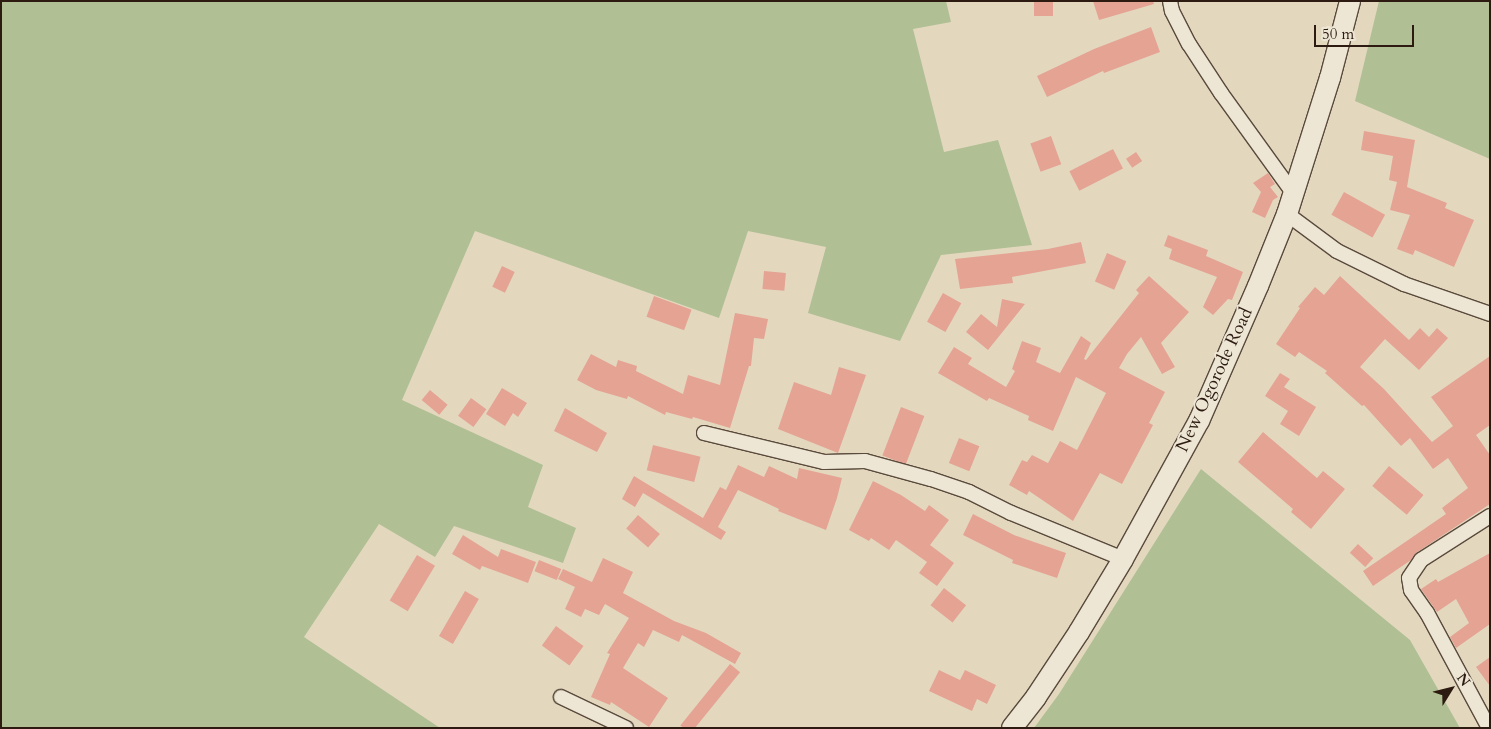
<!DOCTYPE html>
<html>
<head>
<meta charset="utf-8">
<style>
	body { margin:0 }
	#map { position:relative; width:1491px; height:729px; overflow:hidden; background:#e3d8be; font-family:Cardo,serif }
	div>[style] { position:absolute }
	.green>* { inset:0; background:#b0bf94 }
	.building>* { inset:0; background:#e5a394; transform-origin:0 0 }
	.roads { filter:drop-shadow(1px 0 #5a4a3c) drop-shadow(-1px 0 #5a4a3c) drop-shadow(0 1px #5a4a3c) drop-shadow(0 -1px #5a4a3c) }
	.street>* { height:14px; margin:-7px; padding:0 7px; transform-origin:7px; border-radius:7px; background:#ede6d5 }
	.secondary>* { height:20px; margin:-10px; padding:0 10px; transform-origin:10px; border-radius:10px; background:#ede6d5 }
	span { translate:-50% -50%; white-space:nowrap; text-align:center; line-height:1.15; -webkit-text-stroke:4px #ede6d5; paint-order:stroke }
	.street-label { font-size:18px; color:#2d1b11 }
	.frame { position:absolute; inset:0; border:2px solid #2d1b11; pointer-events:none }
	.north { position:absolute; left:1426px; top:664px; width:50px; height:50px; -webkit-text-stroke:4px #ede6d5; paint-order:stroke; rotate:54deg; font-size:14px; font-weight:700; line-height:20px; text-align:center; color:#2d1b11 }
	.north::after { content:''; display:block; margin:auto; width:18px; height:22px; background:#2d1b11; clip-path:polygon(50% 0,100% 100%,50% 72%,0 100%) }
	.scale { position:absolute; left:1314px; top:25px; width:100px; height:22px; box-sizing:border-box; border:2px solid #2d1b11; border-top:0; padding-left:6px; font-size:15px; line-height:18px; white-space:nowrap; color:#2d1b11; -webkit-text-stroke:4px #ede6d5; paint-order:stroke }
</style>
</head>
<body>
<div id="map">
	<div class="green">
		<i style="clip-path:polygon(1px 1px,946px 1px,951px 22px,913px 29px,944px 152px,998px 140px,1032px 245px,941px 255px,900px 341px,808px 313px,826px 247px,748px 231px,719px 318px,475px 231px,402px 400px,543px 465px,528px 507px,576px 528px,563px 563px,454px 526px,435px 557px,379px 524px,304px 637px,440px 728px,1px 728px)"></i>
		<i style="clip-path:polygon(1379px 1px,1490px 1px,1490px 159px,1355px 101px)"></i>
		<i style="clip-path:polygon(1201px 469px,1410px 640px,1460px 728px,1034px 728px,1059px 694px)"></i>
	</div>
	<div class="building">
		<i style="left:1034px;top:1px;width:19px;height:15px"></i>
		<i style="clip-path:polygon(1093px 1px,1153px 1px,1154px 4px,1099px 20px)"></i>
		<i style="clip-path:polygon(1151px 27px,1160px 52px,1104px 73px,1103px 71px,1047px 97px,1037px 76px,1094px 49px)"></i>
		<i style="clip-path:polygon(1364px 131px,1415px 140px,1407px 187px,1447px 203px,1445px 208px,1474px 220px,1454px 267px,1415px 250px,1413px 255px,1397px 249px,1410px 215px,1390px 210px,1397px 182px,1389px 180px,1393px 156px,1361px 150px)"></i>
		<i style="left:1051px;top:136px;width:30px;height:22px;rotate:70deg"></i>
		<i style="left:1113px;top:149px;width:22px;height:49px;rotate:63deg"></i>
		<i style="left:1136px;top:152px;width:11px;height:12px;rotate:56deg"></i>
		<i style="clip-path:polygon(1268px 173px,1275px 184px,1270px 187px,1278px 197px,1273px 200px,1265px 218px,1252px 212px,1261px 192px,1253px 183px)"></i>
		<i style="left:1344px;top:192px;width:47px;height:26px;rotate:29deg"></i>
		<i style="clip-path:polygon(1168px 235px,1208px 250px,1206px 256px,1243px 272px,1232px 300px,1228px 299px,1213px 315px,1203px 307px,1217px 277px,1169px 259px,1172px 249px,1164px 246px)"></i>
		<i style="clip-path:polygon(1081px 242px,1086px 263px,1012px 277px,1013px 283px,960px 289px,955px 259px,1048px 249px)"></i>
		<i style="left:1107px;top:253px;width:21px;height:31px;rotate:23deg"></i>
		<i style="left:502px;top:266px;width:14px;height:23px;rotate:25deg"></i>
		<i style="left:764px;top:271px;width:22px;height:18px;rotate:5deg"></i>
		<i style="clip-path:polygon(1149px 276px,1189px 312px,1161px 343px,1175px 367px,1162px 374px,1141px 337px,1127px 354px,1119px 368px,1165px 392px,1149px 423px,1153px 425px,1122px 484px,1100px 473px,1073px 521px,1029px 491px,1027px 495px,1009px 485px,1022px 460px,1027px 462px,1032px 455px,1048px 463px,1060px 441px,1077px 450px,1106px 393px,1076px 377px,1053px 431px,1028px 420px,1029px 416px,989px 398px,987px 401px,938px 373px,954px 347px,972px 358px,968px 364px,1006px 387px,1015px 371px,1012px 369px,1022px 341px,1041px 348px,1036px 362px,1060px 373px,1081px 336px,1091px 343px,1084px 359px,1086px 360px,1139px 293px,1136px 290px)"></i>
		<i style="clip-path:polygon(1340px 276px,1409px 340px,1420px 328px,1429px 337px,1437px 328px,1448px 338px,1419px 370px,1385px 339px,1360px 367px,1384px 389px,1432px 442px,1453px 426px,1431px 397px,1490px 356px,1490px 425px,1476px 435px,1490px 455px,1490px 504px,1416px 553px,1411px 560px,1373px 586px,1363px 571px,1446px 514px,1442px 508px,1468px 488px,1448px 458px,1433px 469px,1410px 438px,1401px 446px,1364px 405px,1362px 406px,1325px 373px,1327px 371px,1299px 352px,1295px 357px,1276px 344px,1300px 308px,1298px 307px,1315px 287px,1324px 295px)"></i>
		<i style="left:943px;top:293px;width:21px;height:33px;rotate:29deg"></i>
		<i style="left:654px;top:296px;width:40px;height:22px;rotate:20deg"></i>
		<i style="clip-path:polygon(1002px 299px,1025px 304px,988px 350px,966px 332px,981px 314px,997px 327px)"></i>
		<i style="clip-path:polygon(735px 313px,768px 319px,764px 339px,754px 338px,751px 366px,749px 366px,730px 428px,693px 417px,692px 419px,666px 412px,665px 415px,628px 396px,627px 399px,596px 390px,577px 380px,591px 354px,616px 367px,618px 360px,637px 366px,636px 371px,683px 394px,688px 375px,720px 385px)"></i>
		<i style="clip-path:polygon(839px 367px,866px 375px,838px 453px,778px 429px,794px 382px,831px 395px)"></i>
		<i style="clip-path:polygon(1280px 373px,1290px 379px,1284px 387px,1316px 407px,1299px 436px,1280px 424px,1288px 411px,1265px 396px)"></i>
		<i style="clip-path:polygon(502px 388px,527px 403px,518px 417px,513px 413px,505px 426px,486px 414px)"></i>
		<i style="left:430px;top:390px;width:23px;height:13px;rotate:40deg"></i>
		<i style="left:471px;top:398px;width:19px;height:22px;rotate:36deg"></i>
		<i style="left:901px;top:407px;width:25px;height:52px;rotate:21deg"></i>
		<i style="clip-path:polygon(565px 408px,607px 433px,597px 452px,554px 431px)"></i>
		<i style="clip-path:polygon(1263px 432px,1317px 478px,1323px 471px,1345px 489px,1311px 529px,1291px 512px,1293px 509px,1238px 462px)"></i>
		<i style="left:959px;top:438px;width:22px;height:27px;rotate:22deg"></i>
		<i style="left:653px;top:445px;width:49px;height:26px;rotate:14deg"></i>
		<i style="clip-path:polygon(738px 465px,764px 477px,769px 466px,797px 479px,799px 468px,842px 478px,837px 498px,826px 530px,778px 511px,779px 509px,738px 490px,718px 527px,726px 532px,721px 540px,643px 493px,635px 507px,622px 499px,634px 476px,703px 518px,720px 487px,726px 490px)"></i>
		<i style="left:1389px;top:466px;width:45px;height:26px;rotate:40deg"></i>
		<i style="clip-path:polygon(873px 481px,901px 495px,925px 511px,929px 505px,949px 520px,930px 545px,954px 563px,937px 586px,919px 573px,927px 562px,896px 540px,889px 550px,871px 538px,869px 541px,849px 530px)"></i>
		<i style="clip-path:polygon(973px 514px,1014px 535px,1066px 553px,1057px 578px,1012px 563px,1013px 560px,963px 535px)"></i>
		<i style="left:638px;top:515px;width:29px;height:18px;rotate:41deg"></i>
		<i style="clip-path:polygon(463px 535px,498px 557px,501px 549px,536px 562px,528px 583px,482px 566px,480px 570px,452px 554px)"></i>
		<i style="left:1358px;top:544px;width:21px;height:12px;rotate:43deg"></i>
		<i style="clip-path:polygon(1490px 553px,1490px 624px,1456px 648px,1450px 637px,1469px 623px,1456px 599px,1437px 612px,1421px 589px,1436px 579px,1438px 582px)"></i>
		<i style="left:417px;top:555px;width:21px;height:53px;rotate:31deg"></i>
		<i style="clip-path:polygon(603px 558px,633px 572px,623px 593px,674px 621px,706px 633px,741px 653px,735px 664px,682px 635px,679px 642px,653px 630px,644px 647px,638px 643px,623px 668px,668px 698px,649px 727px,611px 702px,610px 705px,591px 697px,610px 654px,607px 653px,629px 618px,605px 604px,599px 615px,585px 609px,581px 617px,565px 609px,575px 587px,558px 579px,563px 569px,592px 582px)"></i>
		<i style="left:539px;top:560px;width:24px;height:12px;rotate:22deg"></i>
		<i style="left:944px;top:588px;width:28px;height:22px;rotate:38deg"></i>
		<i style="left:465px;top:591px;width:16px;height:52px;rotate:30deg"></i>
		<i style="left:556px;top:626px;width:34px;height:24px;rotate:36deg"></i>
		<i style="clip-path:polygon(1490px 657px,1490px 686px,1476px 667px)"></i>
		<i style="left:730px;top:664px;width:13px;height:79px;rotate:39deg"></i>
		<i style="clip-path:polygon(939px 670px,960px 680px,965px 670px,996px 685px,987px 704px,977px 699px,972px 711px,929px 691px)"></i>
	</div>
	<div class="roads">
		<div class="street">
			<i style="left:1170px;top:1px;width:10px;rotate:79deg"></i>
			<i style="left:1172px;top:11px;width:37px;rotate:63deg"></i>
			<i style="left:1189px;top:44px;width:59px;rotate:56.9deg"></i>
			<i style="left:1221px;top:93px;width:123px;rotate:54.2deg"></i>
			<i style="left:1287px;top:214px;width:62px;rotate:36.5deg"></i>
			<i style="left:1337px;top:251px;width:75px;rotate:26.2deg"></i>
			<i style="left:1404px;top:284px;width:91px;rotate:19.2deg"></i>
			<i style="left:704px;top:433px;width:123px;rotate:13.6deg"></i>
			<i style="left:824px;top:462px;width:41px;rotate:-1.4deg"></i>
			<i style="left:865px;top:461px;width:68px;rotate:15.3deg"></i>
			<i style="left:931px;top:479px;width:40px;rotate:18.9deg"></i>
			<i style="left:969px;top:492px;width:47px;rotate:26.6deg"></i>
			<i style="left:1011px;top:513px;width:121px;rotate:22.3deg"></i>
			<i style="left:561px;top:697px;width:72px;rotate:25.5deg"></i>
			<i style="left:1489px;top:728px;width:131px;rotate:-118.3deg"></i>
			<i style="left:1427px;top:613px;width:28px;rotate:-125deg"></i>
			<i style="left:1411px;top:590px;width:12px;rotate:-99deg"></i>
			<i style="left:1409px;top:578px;width:22px;rotate:-56deg"></i>
			<i style="left:1421px;top:560px;width:82px;rotate:-32.5deg"></i>
		</div>
		<div class="secondary">
			<i style="left:1012px;top:728px;width:39px;rotate:-52deg"></i>
			<i style="left:1036px;top:697px;width:78px;rotate:-56.5deg"></i>
			<i style="left:1079px;top:632px;width:85px;rotate:-58.9deg"></i>
			<i style="left:1123px;top:559px;width:158px;rotate:-61.2deg"></i>
			<i style="left:1199px;top:421px;width:147px;rotate:-66.4deg"></i>
			<i style="left:1258px;top:286px;width:78px;rotate:-68.1deg"></i>
			<i style="left:1287px;top:214px;width:143px;rotate:-72.5deg"></i>
			<i style="left:1330px;top:78px;width:80px;rotate:-75.4deg"></i>
		</div>
	</div>
	<div class="street-label">
		<span style="left:1215px;top:380px;rotate:-65deg">New Ogorode Road</span>
	</div>
	<div class="frame"></div>
	<div class="north">N</div>
	<div class="scale">50 m</div>
</div>
</body>
</html>
